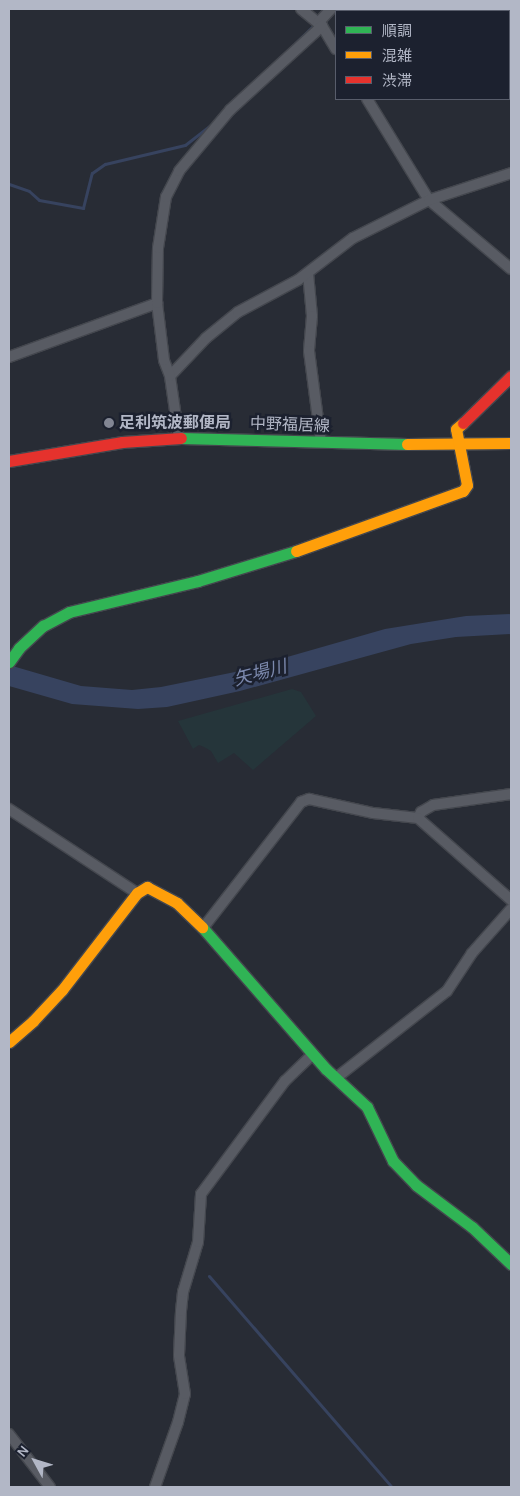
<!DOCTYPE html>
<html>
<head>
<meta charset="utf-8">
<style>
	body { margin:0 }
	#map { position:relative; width:520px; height:1496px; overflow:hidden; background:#282c35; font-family:Karla,"Noto Sans JP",sans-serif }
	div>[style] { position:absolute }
	.green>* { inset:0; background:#25353a }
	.water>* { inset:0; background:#37435f }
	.stream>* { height:3px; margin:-1.5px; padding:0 1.5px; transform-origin:1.5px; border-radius:1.5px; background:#37435f }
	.roads { filter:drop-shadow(1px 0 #44474e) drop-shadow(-1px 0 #44474e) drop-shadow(0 1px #44474e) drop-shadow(0 -1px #44474e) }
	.street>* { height:10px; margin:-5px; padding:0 5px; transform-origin:5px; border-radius:5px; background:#585b63 }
	.fast>* { height:11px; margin:-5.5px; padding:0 5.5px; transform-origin:5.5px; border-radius:5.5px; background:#30b455 }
	.slow>* { height:11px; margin:-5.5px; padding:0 5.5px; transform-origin:5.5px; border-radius:5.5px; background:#ff9f0a }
	.jam>* { height:11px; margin:-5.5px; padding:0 5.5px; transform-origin:5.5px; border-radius:5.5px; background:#e5322d }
	.dots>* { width:14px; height:14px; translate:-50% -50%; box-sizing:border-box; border:2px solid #1c212f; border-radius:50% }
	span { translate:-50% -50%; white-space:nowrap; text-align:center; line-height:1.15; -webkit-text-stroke:5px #1c212f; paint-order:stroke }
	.poi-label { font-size:16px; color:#b2b7c6; font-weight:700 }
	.left { translate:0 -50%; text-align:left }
	.street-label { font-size:16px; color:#b2b7c6 }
	.water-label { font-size:18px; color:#7c89ad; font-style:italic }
	.frame { position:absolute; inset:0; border:10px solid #b2b7c6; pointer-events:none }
	.legend { position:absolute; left:335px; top:10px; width:175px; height:90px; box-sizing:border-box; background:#1c212f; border:1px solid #585d6b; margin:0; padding:6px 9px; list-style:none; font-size:15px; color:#b2b7c6 }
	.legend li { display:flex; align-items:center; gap:10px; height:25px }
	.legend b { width:25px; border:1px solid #585d6b }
	.north { position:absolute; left:10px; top:1436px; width:50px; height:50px; -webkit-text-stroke:4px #1c212f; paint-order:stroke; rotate:309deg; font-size:14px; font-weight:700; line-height:20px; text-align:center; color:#b2b7c6 }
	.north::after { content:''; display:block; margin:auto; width:18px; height:22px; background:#b2b7c6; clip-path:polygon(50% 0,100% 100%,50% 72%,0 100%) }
</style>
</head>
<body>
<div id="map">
	<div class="green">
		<i style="clip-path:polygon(292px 689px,301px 692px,316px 716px,253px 770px,234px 753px,218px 763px,211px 751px,204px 747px,199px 745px,193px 749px,178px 721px)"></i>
	</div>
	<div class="water">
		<i style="clip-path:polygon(511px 614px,511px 634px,456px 637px,411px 644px,240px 691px,167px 707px,138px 709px,72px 704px,9px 686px,9px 665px,81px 686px,132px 690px,161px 687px,235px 672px,385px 629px,466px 616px)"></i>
	</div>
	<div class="stream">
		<i style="left:438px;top:9px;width:2px;rotate:63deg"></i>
		<i style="left:333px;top:12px;width:9px;rotate:-18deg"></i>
		<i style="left:509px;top:31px;width:2px"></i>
		<i style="left:284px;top:54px;width:43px;rotate:-44.1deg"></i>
		<i style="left:9px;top:184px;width:21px;rotate:19deg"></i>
		<i style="left:29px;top:191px;width:13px;rotate:42deg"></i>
		<i style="left:39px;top:200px;width:45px;rotate:10.3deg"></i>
		<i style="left:83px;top:208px;width:36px;rotate:-76deg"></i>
		<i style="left:92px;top:173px;width:16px;rotate:-35deg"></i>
		<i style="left:105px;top:164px;width:82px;rotate:-13.4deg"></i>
		<i style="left:185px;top:145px;width:33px;rotate:-38deg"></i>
		<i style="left:209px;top:1276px;width:279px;rotate:49.1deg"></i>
	</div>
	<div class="roads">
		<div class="street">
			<i style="left:301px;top:9px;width:27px;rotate:39deg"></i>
			<i style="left:322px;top:26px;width:27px;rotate:59deg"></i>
			<i style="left:318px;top:23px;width:19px;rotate:-47deg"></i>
			<i style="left:367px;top:99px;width:119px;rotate:58.5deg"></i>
			<i style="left:429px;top:200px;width:107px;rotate:40.1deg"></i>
			<i style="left:308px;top:273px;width:43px;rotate:84.7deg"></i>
			<i style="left:312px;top:316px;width:35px;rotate:95deg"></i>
			<i style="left:309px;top:351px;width:92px;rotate:82.5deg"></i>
			<i style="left:9px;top:357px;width:158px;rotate:-20deg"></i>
			<i style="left:170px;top:376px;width:52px;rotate:-46.5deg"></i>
			<i style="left:206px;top:338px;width:41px;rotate:-39.1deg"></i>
			<i style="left:238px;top:312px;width:68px;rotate:-28.1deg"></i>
			<i style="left:298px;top:280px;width:69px;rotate:-37.4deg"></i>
			<i style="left:353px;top:238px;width:85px;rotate:-26.6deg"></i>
			<i style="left:429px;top:200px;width:86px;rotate:-18.2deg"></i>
			<i style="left:179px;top:438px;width:63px;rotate:-98.3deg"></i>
			<i style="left:170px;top:376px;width:17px;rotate:-111deg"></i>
			<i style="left:164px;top:360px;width:57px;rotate:-97deg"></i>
			<i style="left:157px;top:303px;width:55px;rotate:-89deg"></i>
			<i style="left:158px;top:248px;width:52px;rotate:-81.1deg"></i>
			<i style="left:166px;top:197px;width:29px;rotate:-63deg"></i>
			<i style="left:179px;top:171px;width:80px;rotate:-50.1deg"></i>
			<i style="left:230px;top:110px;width:125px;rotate:-42.4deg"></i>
			<i style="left:9px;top:809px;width:153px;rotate:33.3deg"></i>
			<i style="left:418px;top:818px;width:7px;rotate:-63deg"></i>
			<i style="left:421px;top:812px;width:14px;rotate:-30deg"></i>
			<i style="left:433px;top:805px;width:79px;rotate:-8deg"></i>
			<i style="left:203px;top:928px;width:160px;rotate:-52.1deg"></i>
			<i style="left:301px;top:802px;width:9px;rotate:-21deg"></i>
			<i style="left:309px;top:799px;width:66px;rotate:12.3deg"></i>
			<i style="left:373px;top:813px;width:45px;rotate:6.3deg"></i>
			<i style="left:418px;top:818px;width:124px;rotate:41.4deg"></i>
			<i style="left:336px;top:1078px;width:141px;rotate:-38.1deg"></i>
			<i style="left:447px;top:991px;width:45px;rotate:-56.7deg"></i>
			<i style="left:472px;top:953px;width:59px;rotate:-48.4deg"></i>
			<i style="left:9px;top:1434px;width:67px;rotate:52.3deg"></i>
			<i style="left:155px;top:1487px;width:69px;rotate:-70.5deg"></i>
			<i style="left:178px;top:1422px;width:29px;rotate:-76deg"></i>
			<i style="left:185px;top:1394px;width:39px;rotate:-99deg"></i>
			<i style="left:179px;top:1355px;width:44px;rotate:-87.4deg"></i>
			<i style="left:181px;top:1311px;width:19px;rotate:-84deg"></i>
			<i style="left:183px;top:1292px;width:52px;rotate:-73.3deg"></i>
			<i style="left:198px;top:1242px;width:48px;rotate:-86.4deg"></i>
			<i style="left:201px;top:1194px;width:141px;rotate:-53.4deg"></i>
			<i style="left:285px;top:1081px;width:39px;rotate:-44deg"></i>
		</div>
		<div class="fast">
			<i style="left:181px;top:438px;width:226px;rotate:1.5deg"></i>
			<i style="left:9px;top:662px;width:17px;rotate:-54deg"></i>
			<i style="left:19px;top:648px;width:33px;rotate:-43deg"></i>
			<i style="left:43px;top:626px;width:30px;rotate:-28deg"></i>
			<i style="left:69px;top:612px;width:133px;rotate:-13.5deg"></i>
			<i style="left:198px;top:581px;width:102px;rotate:-17deg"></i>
			<i style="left:202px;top:927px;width:189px;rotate:48.9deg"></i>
			<i style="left:326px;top:1069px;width:56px;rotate:42.8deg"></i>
			<i style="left:367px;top:1107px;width:60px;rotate:64.3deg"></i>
			<i style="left:393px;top:1161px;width:33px;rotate:46deg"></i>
			<i style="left:416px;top:1185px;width:70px;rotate:36.9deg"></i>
			<i style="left:472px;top:1227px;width:54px;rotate:43.5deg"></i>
		</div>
		<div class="slow">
			<i style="left:407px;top:444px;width:104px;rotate:-0.6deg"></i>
			<i style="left:296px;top:551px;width:177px;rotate:-19.8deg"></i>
			<i style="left:463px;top:491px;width:7px;rotate:-56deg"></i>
			<i style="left:467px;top:485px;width:57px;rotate:-101.1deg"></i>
			<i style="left:456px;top:429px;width:9px;rotate:-41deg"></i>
			<i style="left:9px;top:1042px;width:32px;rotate:-41deg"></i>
			<i style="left:33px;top:1021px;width:42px;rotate:-46.9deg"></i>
			<i style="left:62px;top:990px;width:123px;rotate:-52.3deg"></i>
			<i style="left:137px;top:893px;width:12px;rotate:-31deg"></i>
			<i style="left:147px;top:887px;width:34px;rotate:28deg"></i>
			<i style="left:177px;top:903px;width:35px;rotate:44deg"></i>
		</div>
		<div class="jam">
			<i style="left:463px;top:423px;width:67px;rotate:-44.4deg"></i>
			<i style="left:9px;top:461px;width:115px;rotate:-9.5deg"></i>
			<i style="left:122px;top:442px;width:59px;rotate:-3.9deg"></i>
		</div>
	</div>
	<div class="dots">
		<i style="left:109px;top:423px;background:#828693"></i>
	</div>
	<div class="poi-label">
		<span class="left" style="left:119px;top:423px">足利筑波郵便局</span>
	</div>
	<div class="street-label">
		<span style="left:290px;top:425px;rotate:2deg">中野福居線</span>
	</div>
	<div class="water-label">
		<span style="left:260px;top:673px;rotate:-15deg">矢場川</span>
	</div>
	<div class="frame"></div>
	<ul class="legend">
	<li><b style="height:6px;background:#30b455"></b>順調</li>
	<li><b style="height:6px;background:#ff9f0a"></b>混雑</li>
	<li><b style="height:6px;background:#e5322d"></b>渋滞</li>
	</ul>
	<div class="north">N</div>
</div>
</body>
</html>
